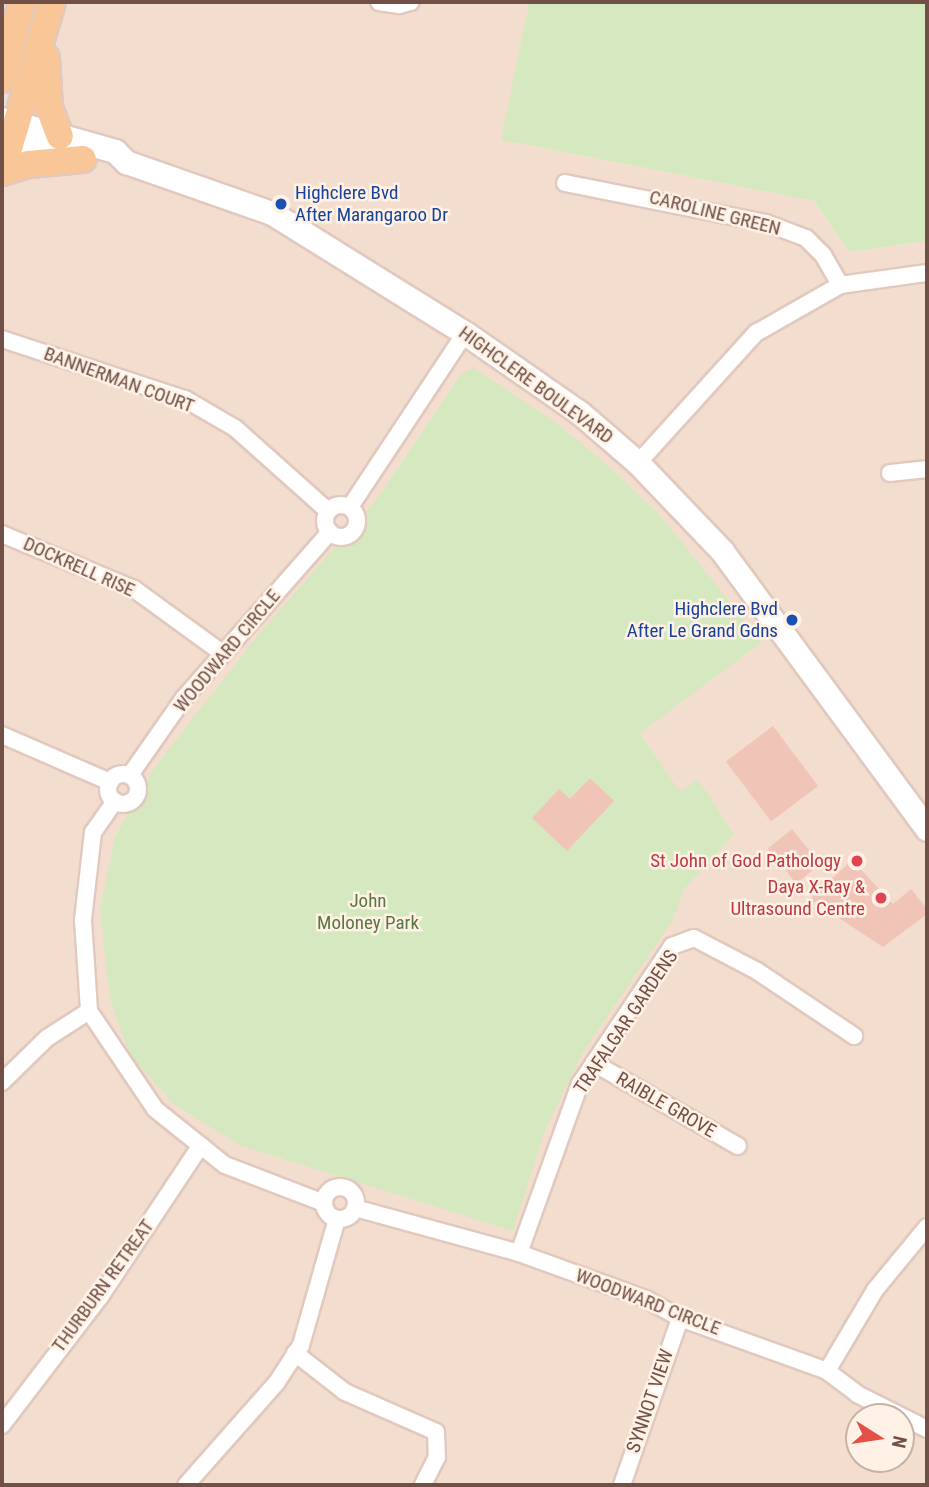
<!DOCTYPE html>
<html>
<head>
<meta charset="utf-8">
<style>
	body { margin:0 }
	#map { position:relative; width:929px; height:1487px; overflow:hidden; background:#fbecdf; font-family:"Roboto Condensed",sans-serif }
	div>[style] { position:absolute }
	.residential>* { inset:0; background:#f3ddce }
	.green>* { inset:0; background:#d6e8bf }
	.building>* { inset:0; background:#f0c5b7; transform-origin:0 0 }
	.roads { filter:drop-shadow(2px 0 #e1c9bf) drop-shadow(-2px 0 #e1c9bf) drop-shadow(0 2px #e1c9bf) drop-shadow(0 -2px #e1c9bf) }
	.street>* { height:16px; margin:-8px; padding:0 8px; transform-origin:8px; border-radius:8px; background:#fff }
	.street>.ring { margin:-8px; padding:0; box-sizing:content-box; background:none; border:16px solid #fff; border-radius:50% }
	.secondary>* { height:23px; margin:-11.5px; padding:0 11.5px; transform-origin:11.5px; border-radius:11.5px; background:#fff }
	.primary>* { height:26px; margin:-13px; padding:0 13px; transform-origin:13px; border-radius:13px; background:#f9c698 }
	.dots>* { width:19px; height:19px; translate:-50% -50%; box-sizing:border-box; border:4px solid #fff1e5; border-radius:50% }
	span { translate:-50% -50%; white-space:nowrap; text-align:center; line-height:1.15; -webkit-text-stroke:5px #fff1e5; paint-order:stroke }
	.transit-label { font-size:19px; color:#164399 }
	.left { translate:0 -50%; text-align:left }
	.right { translate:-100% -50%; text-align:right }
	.street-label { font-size:19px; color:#715048 }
	.health-label { font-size:19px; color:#be3a42 }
	.park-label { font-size:19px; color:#587741 }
	.frame { position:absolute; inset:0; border:4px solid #715048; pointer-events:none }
	.north { position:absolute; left:845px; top:1403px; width:70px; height:70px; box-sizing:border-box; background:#fff1e5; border:2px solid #c6b1a6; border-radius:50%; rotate:102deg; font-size:19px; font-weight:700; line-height:28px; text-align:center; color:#715048 }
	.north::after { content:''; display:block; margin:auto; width:24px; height:32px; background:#e35146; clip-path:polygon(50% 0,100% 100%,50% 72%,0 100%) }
</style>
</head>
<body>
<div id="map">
	<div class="residential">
		<i style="clip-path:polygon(evenodd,2px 2px,529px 2px,502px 140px,814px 201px,849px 252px,927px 241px,927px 1485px,2px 1485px,2px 2px,859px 1417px,901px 1417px,901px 1459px,859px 1459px,859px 1417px)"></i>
	</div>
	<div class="green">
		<i style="clip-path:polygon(529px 2px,927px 2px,927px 241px,849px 252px,814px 201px,501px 140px)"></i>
		<i style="clip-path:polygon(474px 368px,555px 422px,604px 462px,658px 513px,762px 642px,640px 733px,680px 792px,698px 779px,734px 834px,684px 889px,672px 921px,581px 1055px,544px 1133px,513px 1231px,239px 1145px,174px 1104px,130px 1055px,110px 999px,100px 910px,115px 837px,155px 767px,259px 634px,379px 496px,461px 374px)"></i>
	</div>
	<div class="building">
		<i style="left:773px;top:726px;width:75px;height:59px;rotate:53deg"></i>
		<i style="clip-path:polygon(590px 778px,614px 801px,567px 851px,532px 818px,559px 789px,570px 799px)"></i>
		<i style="left:792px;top:829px;width:45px;height:31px;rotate:51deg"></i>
		<i style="clip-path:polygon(852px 860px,893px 904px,911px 889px,927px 909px,927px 914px,883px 947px,810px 899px)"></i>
	</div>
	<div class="roads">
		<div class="street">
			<i style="left:379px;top:2px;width:20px;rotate:9deg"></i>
			<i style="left:399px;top:5px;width:12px;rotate:-14deg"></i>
			<i style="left:565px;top:183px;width:205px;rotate:11.3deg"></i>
			<i style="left:766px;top:223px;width:43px;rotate:20.6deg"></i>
			<i style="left:806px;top:238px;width:24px;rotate:45deg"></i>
			<i style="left:823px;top:255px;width:34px;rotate:60deg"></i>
			<i style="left:2px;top:339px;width:193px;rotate:18.2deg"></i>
			<i style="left:185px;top:399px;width:58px;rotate:30.1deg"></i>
			<i style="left:235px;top:428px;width:125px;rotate:41.7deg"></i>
			<i style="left:638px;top:463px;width:176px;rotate:-47.8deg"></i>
			<i style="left:756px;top:333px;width:97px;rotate:-29.7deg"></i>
			<i style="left:840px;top:285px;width:88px;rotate:-7.9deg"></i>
			<i style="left:890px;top:473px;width:37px;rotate:-6deg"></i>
			<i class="ring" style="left:325px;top:505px;width:16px;height:16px"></i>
			<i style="left:350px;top:507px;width:209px;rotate:-56.5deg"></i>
			<i style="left:2px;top:534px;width:143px;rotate:22.6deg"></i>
			<i style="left:134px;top:589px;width:109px;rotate:36deg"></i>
			<i style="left:2px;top:735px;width:118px;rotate:23.5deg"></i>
			<i class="ring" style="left:108px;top:774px;width:14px;height:14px"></i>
			<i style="left:130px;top:775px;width:94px;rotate:-55deg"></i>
			<i style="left:184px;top:698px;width:221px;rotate:-48.7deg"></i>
			<i style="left:115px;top:801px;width:38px;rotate:125deg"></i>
			<i style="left:93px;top:832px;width:89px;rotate:96.5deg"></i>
			<i style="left:83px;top:920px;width:91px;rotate:86.2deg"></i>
			<i style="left:89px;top:1011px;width:118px;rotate:56deg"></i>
			<i style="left:155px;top:1109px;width:90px;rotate:38.7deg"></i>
			<i style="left:225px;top:1165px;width:106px;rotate:21deg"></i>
			<i style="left:594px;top:1063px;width:166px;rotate:30deg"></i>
			<i style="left:2px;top:1082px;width:63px;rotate:-44.4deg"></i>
			<i style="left:47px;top:1038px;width:50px;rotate:-32.7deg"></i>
			<i class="ring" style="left:324px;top:1187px;width:16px;height:16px"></i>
			<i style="left:355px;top:1208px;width:170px;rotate:15.3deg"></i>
			<i style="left:519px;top:1253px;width:135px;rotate:19.9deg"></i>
			<i style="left:646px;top:1299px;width:39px;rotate:29deg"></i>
			<i style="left:680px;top:1318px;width:156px;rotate:19.8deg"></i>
			<i style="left:827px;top:1371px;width:38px;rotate:37deg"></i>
			<i style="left:857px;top:1394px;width:78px;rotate:26.6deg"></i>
			<i style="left:519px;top:1253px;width:180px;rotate:-70.2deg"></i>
			<i style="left:580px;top:1084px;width:166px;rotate:-56.3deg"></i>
			<i style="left:672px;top:946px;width:23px;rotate:-20deg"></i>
			<i style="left:694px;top:938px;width:71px;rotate:27.6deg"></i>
			<i style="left:757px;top:971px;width:117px;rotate:33.8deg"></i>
			<i style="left:295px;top:1353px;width:63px;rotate:38deg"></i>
			<i style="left:345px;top:1392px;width:99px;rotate:23.7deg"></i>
			<i style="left:436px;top:1432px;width:25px;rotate:88deg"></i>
			<i style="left:437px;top:1457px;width:31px;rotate:117deg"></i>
			<i style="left:827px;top:1371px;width:94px;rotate:-59.3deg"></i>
			<i style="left:875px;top:1290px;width:82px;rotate:-50.5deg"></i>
			<i style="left:2px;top:1425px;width:161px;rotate:-52.6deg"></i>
			<i style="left:100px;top:1297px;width:182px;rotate:-56.4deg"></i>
			<i style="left:186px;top:1485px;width:137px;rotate:-48.5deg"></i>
			<i style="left:277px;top:1382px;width:44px;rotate:-57deg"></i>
			<i style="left:301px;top:1345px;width:131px;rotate:-74.1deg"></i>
			<i style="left:622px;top:1485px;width:177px;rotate:-70.8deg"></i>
		</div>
		<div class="secondary">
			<i style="left:2px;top:119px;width:117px;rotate:15.8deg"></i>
			<i style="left:115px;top:151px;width:16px;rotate:45deg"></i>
			<i style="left:126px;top:162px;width:155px;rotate:19.3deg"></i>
			<i style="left:272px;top:213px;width:227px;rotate:31.9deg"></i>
			<i style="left:465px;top:333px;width:140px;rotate:34.8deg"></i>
			<i style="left:580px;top:413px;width:77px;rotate:40.8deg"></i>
			<i style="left:638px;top:463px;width:122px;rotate:46.3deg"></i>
			<i style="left:722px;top:551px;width:345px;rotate:53.6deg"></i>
			<i style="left:2px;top:136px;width:77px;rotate:15.8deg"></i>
		</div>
		<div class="primary">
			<i style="left:46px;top:58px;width:50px;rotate:86.6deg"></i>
			<i style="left:49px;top:108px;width:30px;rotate:69deg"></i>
			<i style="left:2px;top:79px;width:80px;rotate:-75.4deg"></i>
			<i style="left:2px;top:172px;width:177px;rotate:-73.6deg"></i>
			<i style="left:2px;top:172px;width:28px;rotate:-17deg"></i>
			<i style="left:29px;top:164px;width:54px;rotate:-5.3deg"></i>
		</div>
	</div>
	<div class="dots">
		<i style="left:281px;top:204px;background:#1a4fb4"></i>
		<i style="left:792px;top:620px;background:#1a4fb4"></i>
		<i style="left:857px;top:861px;background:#e0444e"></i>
		<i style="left:881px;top:898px;background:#e0444e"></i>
	</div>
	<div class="transit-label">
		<span class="left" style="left:295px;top:204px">Highclere Bvd<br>After Marangaroo Dr</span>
		<span class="right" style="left:778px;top:620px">Highclere Bvd<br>After Le Grand Gdns</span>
	</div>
	<div class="street-label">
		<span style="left:715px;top:213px;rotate:14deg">CAROLINE GREEN</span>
		<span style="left:119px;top:380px;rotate:20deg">BANNERMAN COURT</span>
		<span style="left:536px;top:385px;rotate:36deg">HIGHCLERE BOULEVARD</span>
		<span style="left:79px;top:567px;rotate:24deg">DOCKRELL RISE</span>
		<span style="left:227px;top:651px;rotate:-50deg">WOODWARD CIRCLE</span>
		<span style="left:626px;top:1022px;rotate:-56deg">TRAFALGAR GARDENS</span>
		<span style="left:666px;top:1105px;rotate:30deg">RAIBLE GROVE</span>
		<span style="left:103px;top:1286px;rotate:-54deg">THURBURN RETREAT</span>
		<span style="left:648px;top:1302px;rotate:21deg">WOODWARD CIRCLE</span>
		<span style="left:650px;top:1401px;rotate:-71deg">SYNNOT VIEW</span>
	</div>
	<div class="health-label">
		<span class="right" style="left:841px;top:861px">St John of God Pathology</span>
		<span class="right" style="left:865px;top:898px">Daya X-Ray &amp;<br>Ultrasound Centre</span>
	</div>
	<div class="park-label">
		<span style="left:368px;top:912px">John<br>Moloney Park</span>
	</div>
	<div class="frame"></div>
	<div class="north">N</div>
</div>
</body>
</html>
